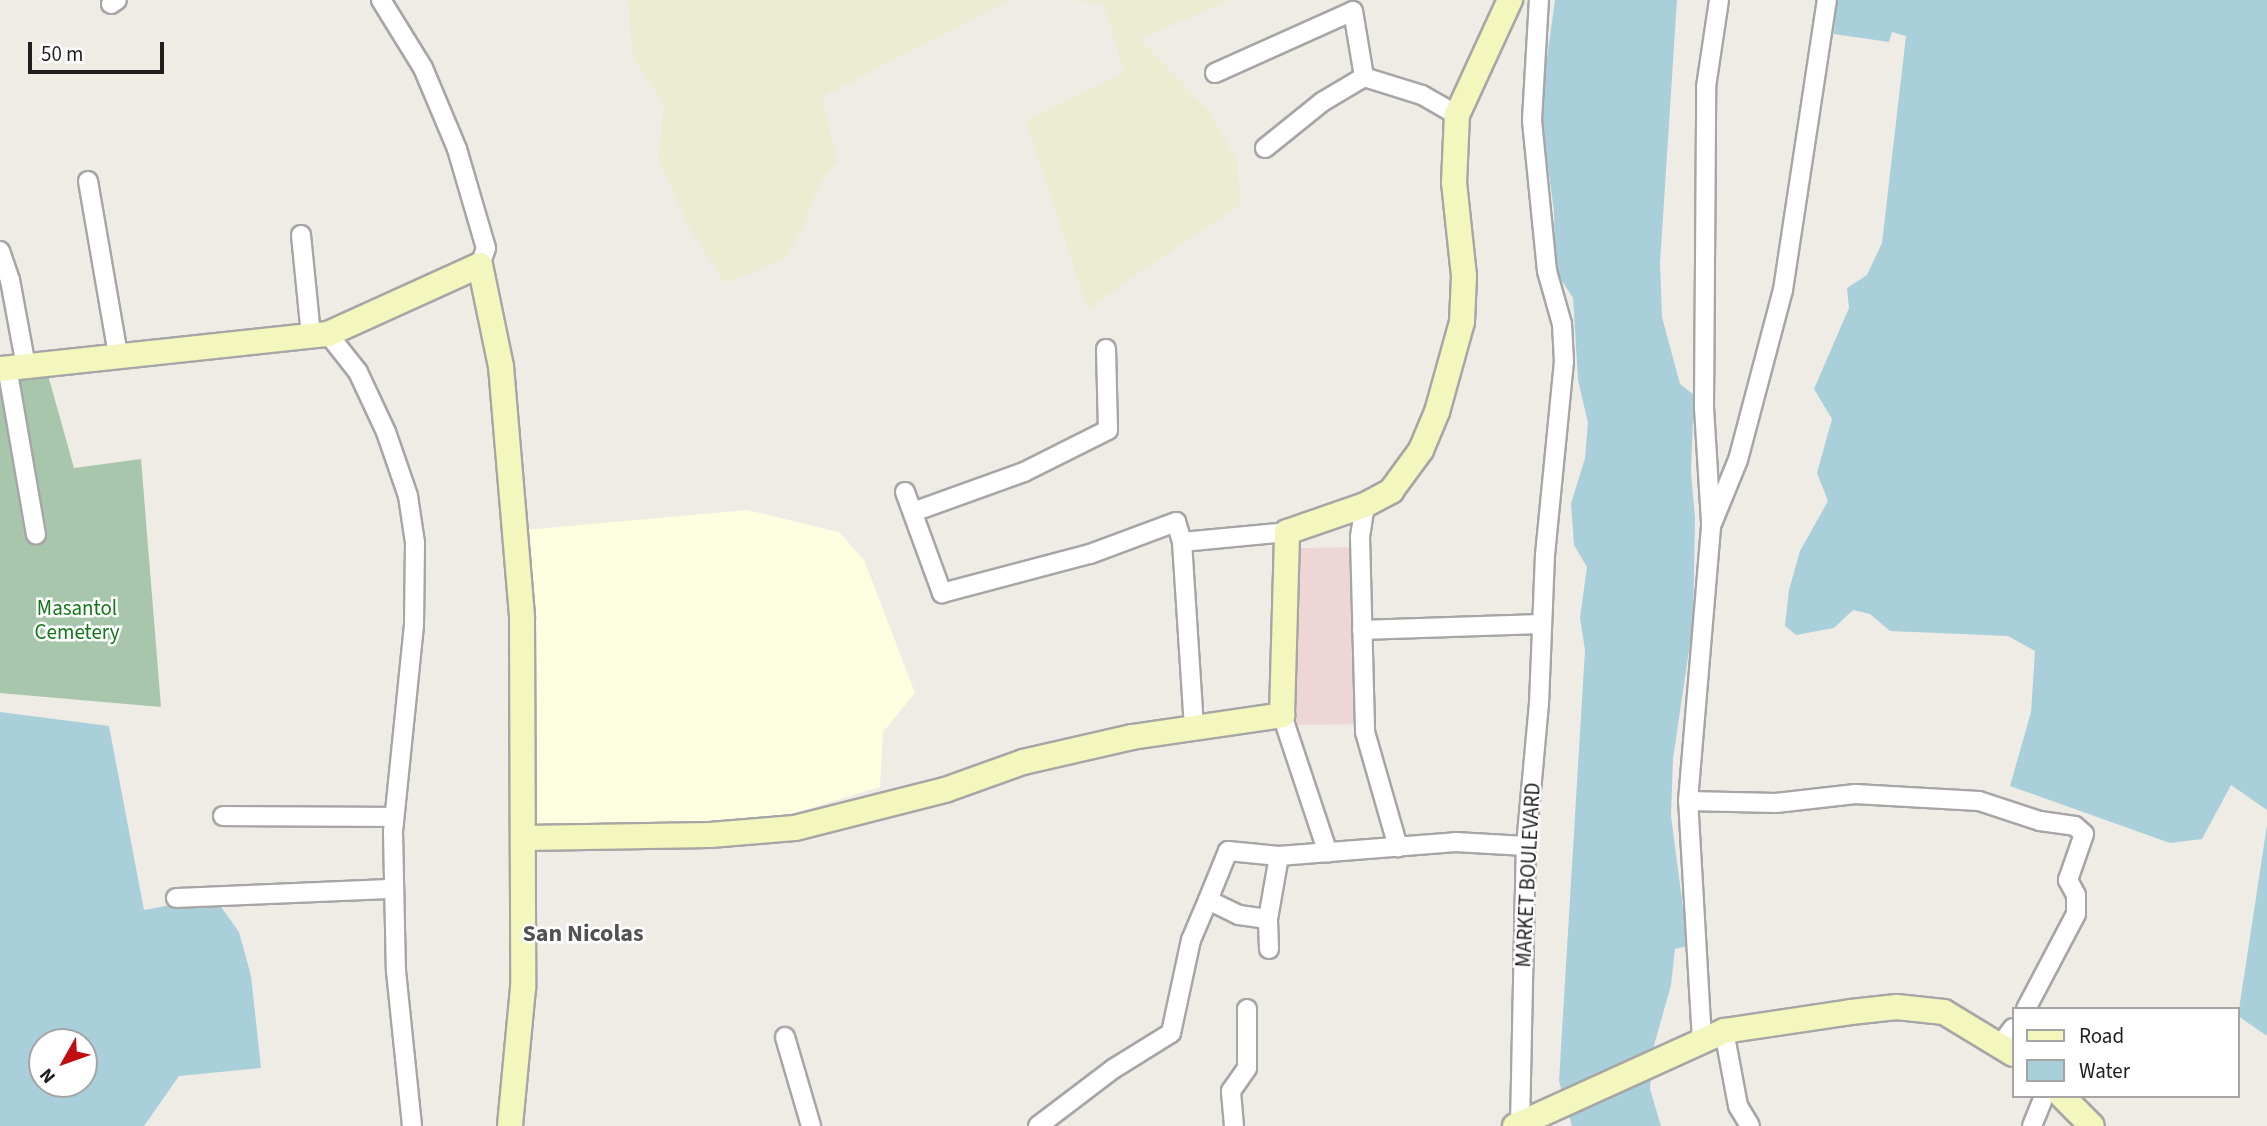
<!DOCTYPE html>
<html>
<head>
<meta charset="utf-8">
<style>
	body { margin:0 }
	#map { position:relative; width:2267px; height:1126px; overflow:hidden; background:#efece5; font-family:"Source Sans 3",sans-serif }
	div>[style] { position:absolute }
	.commercial>* { inset:0; background:#efd6d6; transform-origin:0 0 }
	.education>* { inset:0; background:#fdfde0 }
	.farmland>* { inset:0; background:#ebecd2 }
	.cemetery>* { inset:0; background:#a8c6ac }
	.water>* { inset:0; background:#a9cfda }
	.roads { filter:drop-shadow(2px 0 #a6a6a6) drop-shadow(-2px 0 #a6a6a6) drop-shadow(0 2px #a6a6a6) drop-shadow(0 -2px #a6a6a6) }
	.street>* { height:18px; margin:-9px; padding:0 9px; transform-origin:9px; border-radius:9px; background:#fff }
	.secondary>* { height:24px; margin:-12px; padding:0 12px; transform-origin:12px; border-radius:12px; background:#f3f6bd }
	span { translate:-50% -50%; white-space:nowrap; text-align:center; line-height:1.15; -webkit-text-stroke:5px #fff; paint-order:stroke }
	.park-label { font-size:21px; color:#137719 }
	.street-label { font-size:21px; color:#1f1f1f }
	.quarter-label { font-size:24px; color:#525252; font-weight:700 }
	.legend { position:absolute; left:2012px; top:1007px; width:228px; height:91px; box-sizing:border-box; background:#fff; border:2px solid #a5a5a5; margin:0; padding:9px 12px; list-style:none; font-size:21px; color:#1f1f1f }
	.legend li { display:flex; align-items:center; gap:14px; height:35px }
	.legend b { width:35px; border:2px solid #a5a5a5 }
	.north { position:absolute; left:28px; top:1028px; width:70px; height:70px; box-sizing:border-box; background:#fff; border:2px solid #a5a5a5; border-radius:50%; rotate:230deg; font-size:19px; font-weight:700; line-height:28px; text-align:center; color:#1f1f1f }
	.north::after { content:''; display:block; margin:auto; width:24px; height:32px; background:#c10d0f; clip-path:polygon(50% 0,100% 100%,50% 72%,0 100%) }
	.scale { position:absolute; left:28px; top:42px; width:136px; height:32px; box-sizing:border-box; border:4px solid #1f1f1f; border-top:0; padding-left:9px; font-size:21px; line-height:24px; white-space:nowrap; color:#1f1f1f; -webkit-text-stroke:5px #fff; paint-order:stroke }
</style>
</head>
<body>
<div id="map">
	<div class="commercial">
		<i style="left:1360px;top:547px;width:177px;height:66px;rotate:89deg"></i>
	</div>
	<div class="education">
		<i style="clip-path:polygon(747px 510px,839px 532px,864px 560px,915px 693px,883px 732px,880px 787px,771px 820px,535px 826px,525px 530px)"></i>
	</div>
	<div class="farmland">
		<i style="clip-path:polygon(628px 0,1010px 0,822px 97px,837px 161px,818px 186px,805px 224px,785px 259px,725px 283px,689px 227px,658px 159px,664px 106px,633px 57px)"></i>
		<i style="clip-path:polygon(1076px 0,1230px 0,1140px 39px,1209px 111px,1237px 160px,1241px 204px,1087px 309px,1026px 120px,1125px 72px,1103px 4px)"></i>
	</div>
	<div class="cemetery">
		<i style="clip-path:polygon(48px 375px,74px 468px,141px 459px,161px 707px,0 693px,0 381px)"></i>
	</div>
	<div class="water">
		<i style="clip-path:polygon(1555px 0,1677px 0,1660px 263px,1662px 317px,1680px 384px,1694px 395px,1691px 472px,1695px 518px,1693px 623px,1673px 759px,1671px 816px,1688px 946px,1675px 949px,1671px 985px,1653px 1049px,1650px 1089px,1661px 1126px,1572px 1126px,1559px 1081px,1585px 650px,1580px 618px,1587px 567px,1574px 545px,1571px 504px,1585px 458px,1588px 423px,1578px 380px,1573px 298px,1555px 270px,1554px 211px,1540px 108px)"></i>
		<i style="clip-path:polygon(1836px 0,2267px 0,2267px 810px,2231px 785px,2202px 839px,2170px 843px,2010px 786px,2031px 712px,2035px 651px,2008px 636px,1890px 631px,1870px 614px,1853px 610px,1834px 628px,1796px 635px,1785px 626px,1789px 590px,1800px 551px,1828px 501px,1817px 473px,1832px 419px,1814px 389px,1849px 308px,1847px 288px,1867px 275px,1882px 243px,1906px 36px,1892px 32px,1889px 42px,1834px 34px)"></i>
		<i style="clip-path:polygon(evenodd,0 712px,109px 726px,144px 910px,214px 897px,239px 932px,251px 976px,261px 1068px,179px 1076px,144px 1126px,0 1126px,0 712px,42px 1042px,84px 1042px,84px 1084px,42px 1084px,42px 1042px)"></i>
		<i style="clip-path:polygon(2267px 825px,2267px 1036px,2238px 1016px)"></i>
	</div>
	<div class="roads">
		<div class="street">
			<i style="left:381px;top:0;width:80px;rotate:58.3deg"></i>
			<i style="left:423px;top:68px;width:88px;rotate:67.2deg"></i>
			<i style="left:457px;top:149px;width:103px;rotate:73.7deg"></i>
			<i style="left:486px;top:248px;width:18px;rotate:109deg"></i>
			<i style="left:111px;top:4px;width:7px;rotate:-34deg"></i>
			<i style="left:1215px;top:73px;width:151px;rotate:-24.2deg"></i>
			<i style="left:1353px;top:11px;width:67px;rotate:80.5deg"></i>
			<i style="left:1265px;top:148px;width:73px;rotate:-38.9deg"></i>
			<i style="left:1322px;top:102px;width:49px;rotate:-30.8deg"></i>
			<i style="left:1364px;top:77px;width:61px;rotate:17.2deg"></i>
			<i style="left:1422px;top:95px;width:40px;rotate:29.7deg"></i>
			<i style="left:88px;top:181px;width:177px;rotate:80.2deg"></i>
			<i style="left:301px;top:235px;width:100px;rotate:84.3deg"></i>
			<i style="left:0;top:251px;width:31px;rotate:71deg"></i>
			<i style="left:10px;top:280px;width:87px;rotate:79.5deg"></i>
			<i style="left:328px;top:334px;width:48px;rotate:51.7deg"></i>
			<i style="left:358px;top:372px;width:66px;rotate:65deg"></i>
			<i style="left:386px;top:432px;width:68px;rotate:71deg"></i>
			<i style="left:408px;top:496px;width:48px;rotate:81.5deg"></i>
			<i style="left:415px;top:543px;width:82px;rotate:90.7deg"></i>
			<i style="left:414px;top:625px;width:208px;rotate:95.8deg"></i>
			<i style="left:393px;top:832px;width:139px;rotate:88.8deg"></i>
			<i style="left:396px;top:971px;width:156px;rotate:84.1deg"></i>
			<i style="left:7px;top:367px;width:170px;rotate:80.2deg"></i>
			<i style="left:905px;top:492px;width:108px;rotate:69.9deg"></i>
			<i style="left:942px;top:593px;width:153px;rotate:-14.8deg"></i>
			<i style="left:1090px;top:554px;width:92px;rotate:-20.4deg"></i>
			<i style="left:1176px;top:522px;width:21px;rotate:73deg"></i>
			<i style="left:1182px;top:542px;width:105px;rotate:-5.4deg"></i>
			<i style="left:1365px;top:505px;width:32px;rotate:99deg"></i>
			<i style="left:1360px;top:537px;width:195px;rotate:88.5deg"></i>
			<i style="left:1365px;top:732px;width:120px;rotate:74deg"></i>
			<i style="left:913px;top:512px;width:118px;rotate:-19.8deg"></i>
			<i style="left:1024px;top:472px;width:94px;rotate:-26.6deg"></i>
			<i style="left:1108px;top:430px;width:81px;rotate:-91.4deg"></i>
			<i style="left:1711px;top:522px;width:116px;rotate:-93.5deg"></i>
			<i style="left:1704px;top:406px;width:319px;rotate:-89.6deg"></i>
			<i style="left:1706px;top:87px;width:88px;rotate:-81.5deg"></i>
			<i style="left:1182px;top:542px;width:184px;rotate:86.3deg"></i>
			<i style="left:1362px;top:630px;width:178px;rotate:-1.9deg"></i>
			<i style="left:1282px;top:715px;width:145px;rotate:71.6deg"></i>
			<i style="left:1688px;top:801px;width:88px;rotate:1.3deg"></i>
			<i style="left:1776px;top:803px;width:80px;rotate:-6.5deg"></i>
			<i style="left:1855px;top:794px;width:124px;rotate:3.2deg"></i>
			<i style="left:1979px;top:801px;width:64px;rotate:18.2deg"></i>
			<i style="left:2040px;top:821px;width:35px;rotate:8deg"></i>
			<i style="left:2075px;top:826px;width:12px;rotate:42deg"></i>
			<i style="left:2084px;top:834px;width:49px;rotate:109.2deg"></i>
			<i style="left:2068px;top:880px;width:17px;rotate:62deg"></i>
			<i style="left:2076px;top:895px;width:19px;rotate:90deg"></i>
			<i style="left:2076px;top:914px;width:107px;rotate:117.8deg"></i>
			<i style="left:223px;top:816px;width:171px;rotate:0.3deg"></i>
			<i style="left:176px;top:898px;width:216px;rotate:-2.4deg"></i>
			<i style="left:1208px;top:900px;width:53px;rotate:-67.8deg"></i>
			<i style="left:1228px;top:851px;width:51px;rotate:5.6deg"></i>
			<i style="left:1269px;top:949px;width:30px;rotate:-92deg"></i>
			<i style="left:1268px;top:919px;width:64px;rotate:-80.1deg"></i>
			<i style="left:1279px;top:856px;width:177px;rotate:-4.5deg"></i>
			<i style="left:1455px;top:842px;width:71px;rotate:3.2deg"></i>
			<i style="left:1724px;top:1031px;width:76px;rotate:79.4deg"></i>
			<i style="left:1738px;top:1106px;width:23px;rotate:59deg"></i>
			<i style="left:785px;top:1037px;width:93px;rotate:73.7deg"></i>
			<i style="left:1702px;top:1041px;width:240px;rotate:-93.3deg"></i>
			<i style="left:1688px;top:801px;width:276px;rotate:-85.2deg"></i>
			<i style="left:1711px;top:526px;width:71px;rotate:-67.8deg"></i>
			<i style="left:1738px;top:460px;width:176px;rotate:-75.2deg"></i>
			<i style="left:1783px;top:290px;width:293px;rotate:-81.4deg"></i>
			<i style="left:2001px;top:1044px;width:20px;rotate:-53deg"></i>
			<i style="left:1038px;top:1126px;width:94px;rotate:-37.2deg"></i>
			<i style="left:1113px;top:1069px;width:68px;rotate:-31.8deg"></i>
			<i style="left:1171px;top:1033px;width:95px;rotate:-77.9deg"></i>
			<i style="left:1191px;top:940px;width:43px;rotate:-67deg"></i>
			<i style="left:1208px;top:900px;width:34px;rotate:26deg"></i>
			<i style="left:1239px;top:915px;width:29px;rotate:8deg"></i>
			<i style="left:1234px;top:1126px;width:35px;rotate:-95deg"></i>
			<i style="left:1231px;top:1091px;width:28px;rotate:-55deg"></i>
			<i style="left:1247px;top:1068px;width:59px;rotate:-90deg"></i>
			<i style="left:1520px;top:1126px;width:280px;rotate:-88.8deg"></i>
			<i style="left:1526px;top:846px;width:143px;rotate:-84.8deg"></i>
			<i style="left:1539px;top:704px;width:149px;rotate:-87.7deg"></i>
			<i style="left:1545px;top:555px;width:194px;rotate:-84.4deg"></i>
			<i style="left:1564px;top:362px;width:38px;rotate:-93deg"></i>
			<i style="left:1562px;top:324px;width:55px;rotate:-105.8deg"></i>
			<i style="left:1547px;top:271px;width:152px;rotate:-95.7deg"></i>
			<i style="left:1532px;top:120px;width:120px;rotate:-86.7deg"></i>
			<i style="left:2032px;top:1126px;width:32px;rotate:-68deg"></i>
		</div>
		<div class="secondary">
			<i style="left:0;top:369px;width:330px;rotate:-6.1deg"></i>
			<i style="left:328px;top:334px;width:167px;rotate:-24.4deg"></i>
			<i style="left:480px;top:265px;width:103px;rotate:78.3deg"></i>
			<i style="left:501px;top:366px;width:253px;rotate:85.2deg"></i>
			<i style="left:522px;top:618px;width:370px;rotate:89.8deg"></i>
			<i style="left:523px;top:988px;width:139px;rotate:95.4deg"></i>
			<i style="left:525px;top:838px;width:185px;rotate:-0.9deg"></i>
			<i style="left:710px;top:835px;width:85px;rotate:-4.7deg"></i>
			<i style="left:795px;top:828px;width:155px;rotate:-14.2deg"></i>
			<i style="left:945px;top:790px;width:83px;rotate:-19.7deg"></i>
			<i style="left:1023px;top:762px;width:112px;rotate:-12.9deg"></i>
			<i style="left:1132px;top:737px;width:152px;rotate:-8.3deg"></i>
			<i style="left:1282px;top:715px;width:183px;rotate:-88.4deg"></i>
			<i style="left:1287px;top:532px;width:83px;rotate:-19.1deg"></i>
			<i style="left:1365px;top:505px;width:30px;rotate:-28deg"></i>
			<i style="left:1391px;top:491px;width:51px;rotate:-53.8deg"></i>
			<i style="left:1421px;top:450px;width:41px;rotate:-67.2deg"></i>
			<i style="left:1437px;top:412px;width:93px;rotate:-74.5deg"></i>
			<i style="left:1462px;top:322px;width:46px;rotate:-87.5deg"></i>
			<i style="left:1464px;top:276px;width:94px;rotate:-96.1deg"></i>
			<i style="left:1454px;top:183px;width:68px;rotate:-87.5deg"></i>
			<i style="left:1457px;top:115px;width:127px;rotate:-65.3deg"></i>
			<i style="left:2062px;top:1096px;width:42px;rotate:45deg"></i>
			<i style="left:1515px;top:1126px;width:230px;rotate:-24.4deg"></i>
			<i style="left:1724px;top:1031px;width:128px;rotate:-8.5deg"></i>
			<i style="left:1851px;top:1012px;width:46px;rotate:-6.2deg"></i>
			<i style="left:1897px;top:1007px;width:47px;rotate:6.1deg"></i>
			<i style="left:1944px;top:1012px;width:81px;rotate:31.3deg"></i>
		</div>
	</div>
	<div class="park-label">
		<span style="left:77px;top:620px">Masantol<br>Cemetery</span>
	</div>
	<div class="street-label">
		<span style="left:1528px;top:875px;rotate:-87deg">MARKET BOULEVARD</span>
	</div>
	<div class="quarter-label">
		<span style="left:583px;top:934px">San Nicolas</span>
	</div>
	<ul class="legend">
	<li><b style="height:9px;background:#f3f6bd"></b>Road</li>
	<li><b style="height:19px;background:#a9cfda"></b>Water</li>
	</ul>
	<div class="north">N</div>
	<div class="scale">50 m</div>
</div>
</body>
</html>
